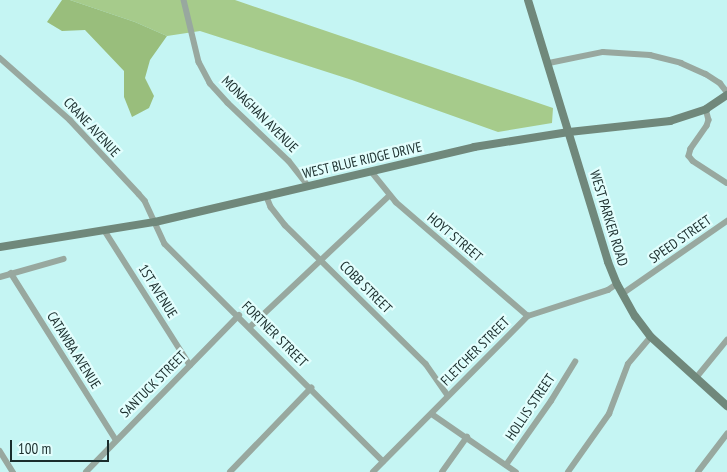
<!DOCTYPE html>
<html>
<head>
<meta charset="utf-8">
<style>
	body { margin:0 }
	#map { position:relative; width:727px; height:472px; overflow:hidden; background:#c5f5f3; font-family:"PT Sans Narrow",sans-serif }
	div>[style] { position:absolute }
	.green>* { inset:0; background:#a6cb8b }
	.forest>* { inset:0; background:#99be7c }
	.street>* { height:5.5px; margin:-2.75px; padding:0 2.75px; transform-origin:2.75px; border-radius:2.75px; background:#98a89f }
	.secondary>* { height:8px; margin:-4px; padding:0 4px; transform-origin:4px; border-radius:4px; background:#70887b }
	span { translate:-50% -50%; white-space:nowrap; text-align:center; line-height:1.15; -webkit-text-stroke:4.5px #e2fefd; paint-order:stroke }
	.street-label { font-size:14px; color:#1a2d2c }
	.scale { position:absolute; left:10px; top:440px; width:99px; height:22px; box-sizing:border-box; border:2px solid #1a2d2c; border-top:0; padding-left:6px; font-size:15px; line-height:18px; white-space:nowrap; color:#1a2d2c; -webkit-text-stroke:4px #e2fefd; paint-order:stroke }
</style>
</head>
<body>
<div id="map">
	<div class="green">
		<i style="clip-path:polygon(70px 0,235px 0,553px 108px,552px 123px,498px 132px,352px 80px,200px 31px,167px 36px,135px 22px)"></i>
	</div>
	<div class="forest">
		<i style="clip-path:polygon(62px 0,70px 0,135px 22px,167px 36px,150px 60px,145px 78px,154px 96px,149px 108px,132px 117px,124px 97px,124px 71px,85px 30px,62px 31px,47px 22px)"></i>
	</div>
	<div class="street">
		<i style="left:184px;top:0;width:64px;rotate:76.4deg"></i>
		<i style="left:199px;top:62px;width:24px;rotate:62deg"></i>
		<i style="left:210px;top:83px;width:27px;rotate:48deg"></i>
		<i style="left:228px;top:103px;width:84px;rotate:43.6deg"></i>
		<i style="left:289px;top:161px;width:31px;rotate:52deg"></i>
		<i style="left:0;top:58px;width:94px;rotate:41.5deg"></i>
		<i style="left:70px;top:120px;width:101px;rotate:47deg"></i>
		<i style="left:139px;top:194px;width:9px;rotate:49deg"></i>
		<i style="left:145px;top:201px;width:47px;rotate:65.1deg"></i>
		<i style="left:165px;top:244px;width:308px;rotate:44.9deg"></i>
		<i style="left:549px;top:63px;width:55px;rotate:-11.5deg"></i>
		<i style="left:603px;top:52px;width:47px;rotate:3.7deg"></i>
		<i style="left:650px;top:55px;width:32px;rotate:14deg"></i>
		<i style="left:681px;top:63px;width:27px;rotate:24deg"></i>
		<i style="left:706px;top:74px;width:17px;rotate:33deg"></i>
		<i style="left:720px;top:83px;width:11px;rotate:52deg"></i>
		<i style="left:706px;top:109px;width:11px;rotate:75deg"></i>
		<i style="left:709px;top:120px;width:6px;rotate:108deg"></i>
		<i style="left:707px;top:126px;width:28px;rotate:125deg"></i>
		<i style="left:691px;top:149px;width:7px;rotate:106deg"></i>
		<i style="left:689px;top:156px;width:6px;rotate:51deg"></i>
		<i style="left:693px;top:161px;width:40px;rotate:32.9deg"></i>
		<i style="left:371px;top:171px;width:40px;rotate:51deg"></i>
		<i style="left:396px;top:202px;width:174px;rotate:40.8deg"></i>
		<i style="left:267px;top:197px;width:11px;rotate:68deg"></i>
		<i style="left:271px;top:207px;width:23px;rotate:52deg"></i>
		<i style="left:285px;top:225px;width:198px;rotate:44.6deg"></i>
		<i style="left:426px;top:364px;width:38px;rotate:55deg"></i>
		<i style="left:105px;top:231px;width:159px;rotate:57.6deg"></i>
		<i style="left:11px;top:273px;width:197px;rotate:57.8deg"></i>
		<i style="left:0;top:277px;width:66px;rotate:-15.9deg"></i>
		<i style="left:622px;top:294px;width:128px;rotate:-34.8deg"></i>
		<i style="left:250px;top:327px;width:191px;rotate:-43.3deg"></i>
		<i style="left:696px;top:378px;width:49px;rotate:-50.8deg"></i>
		<i style="left:432px;top:414px;width:102px;rotate:34.6deg"></i>
		<i style="left:0;top:451px;width:25px;rotate:58deg"></i>
		<i style="left:506px;top:465px;width:78px;rotate:-54.9deg"></i>
		<i style="left:551px;top:401px;width:46px;rotate:-58.4deg"></i>
		<i style="left:86px;top:472px;width:219px;rotate:-45.7deg"></i>
		<i style="left:230px;top:472px;width:117px;rotate:-46deg"></i>
		<i style="left:373px;top:472px;width:220px;rotate:-45.2deg"></i>
		<i style="left:528px;top:316px;width:84px;rotate:-18deg"></i>
		<i style="left:608px;top:290px;width:11px;rotate:-34deg"></i>
		<i style="left:442px;top:472px;width:43px;rotate:-54.5deg"></i>
		<i style="left:568px;top:472px;width:71px;rotate:-54.7deg"></i>
		<i style="left:609px;top:414px;width:53px;rotate:-69.2deg"></i>
		<i style="left:628px;top:364px;width:35px;rotate:-50deg"></i>
		<i style="left:698px;top:472px;width:48px;rotate:-52.7deg"></i>
	</div>
	<div class="secondary">
		<i style="left:528px;top:0;width:274px;rotate:73deg"></i>
		<i style="left:608px;top:262px;width:24px;rotate:68deg"></i>
		<i style="left:617px;top:284px;width:37px;rotate:61deg"></i>
		<i style="left:635px;top:316px;width:26px;rotate:53deg"></i>
		<i style="left:651px;top:337px;width:103px;rotate:42.2deg"></i>
		<i style="left:0;top:247px;width:157px;rotate:-9.2deg"></i>
		<i style="left:155px;top:222px;width:328px;rotate:-13.2deg"></i>
		<i style="left:474px;top:147px;width:96px;rotate:-9deg"></i>
		<i style="left:569px;top:132px;width:102px;rotate:-6.2deg"></i>
		<i style="left:670px;top:121px;width:38px;rotate:-18deg"></i>
		<i style="left:706px;top:109px;width:25px;rotate:-34deg"></i>
	</div>
	<div class="street-label">
		<span style="left:260px;top:114px;rotate:45deg">MONAGHAN AVENUE</span>
		<span style="left:92px;top:127px;rotate:47deg">CRANE AVENUE</span>
		<span style="left:362px;top:160px;rotate:-13deg">WEST BLUE RIDGE DRIVE</span>
		<span style="left:609px;top:218px;rotate:73deg">WEST PARKER ROAD</span>
		<span style="left:455px;top:237px;rotate:40deg">HOYT STREET</span>
		<span style="left:680px;top:239px;rotate:-35deg">SPEED STREET</span>
		<span style="left:366px;top:287px;rotate:45deg">COBB STREET</span>
		<span style="left:158px;top:291px;rotate:58deg">1ST AVENUE</span>
		<span style="left:275px;top:334px;rotate:45deg">FORTNER STREET</span>
		<span style="left:74px;top:350px;rotate:58deg">CATAWBA AVENUE</span>
		<span style="left:475px;top:351px;rotate:-45deg">FLETCHER STREET</span>
		<span style="left:153px;top:384px;rotate:-45deg">SANTUCK STREET</span>
		<span style="left:530px;top:407px;rotate:-56deg">HOLLIS STREET</span>
	</div>
	<div class="scale">100 m</div>
</div>
</body>
</html>
